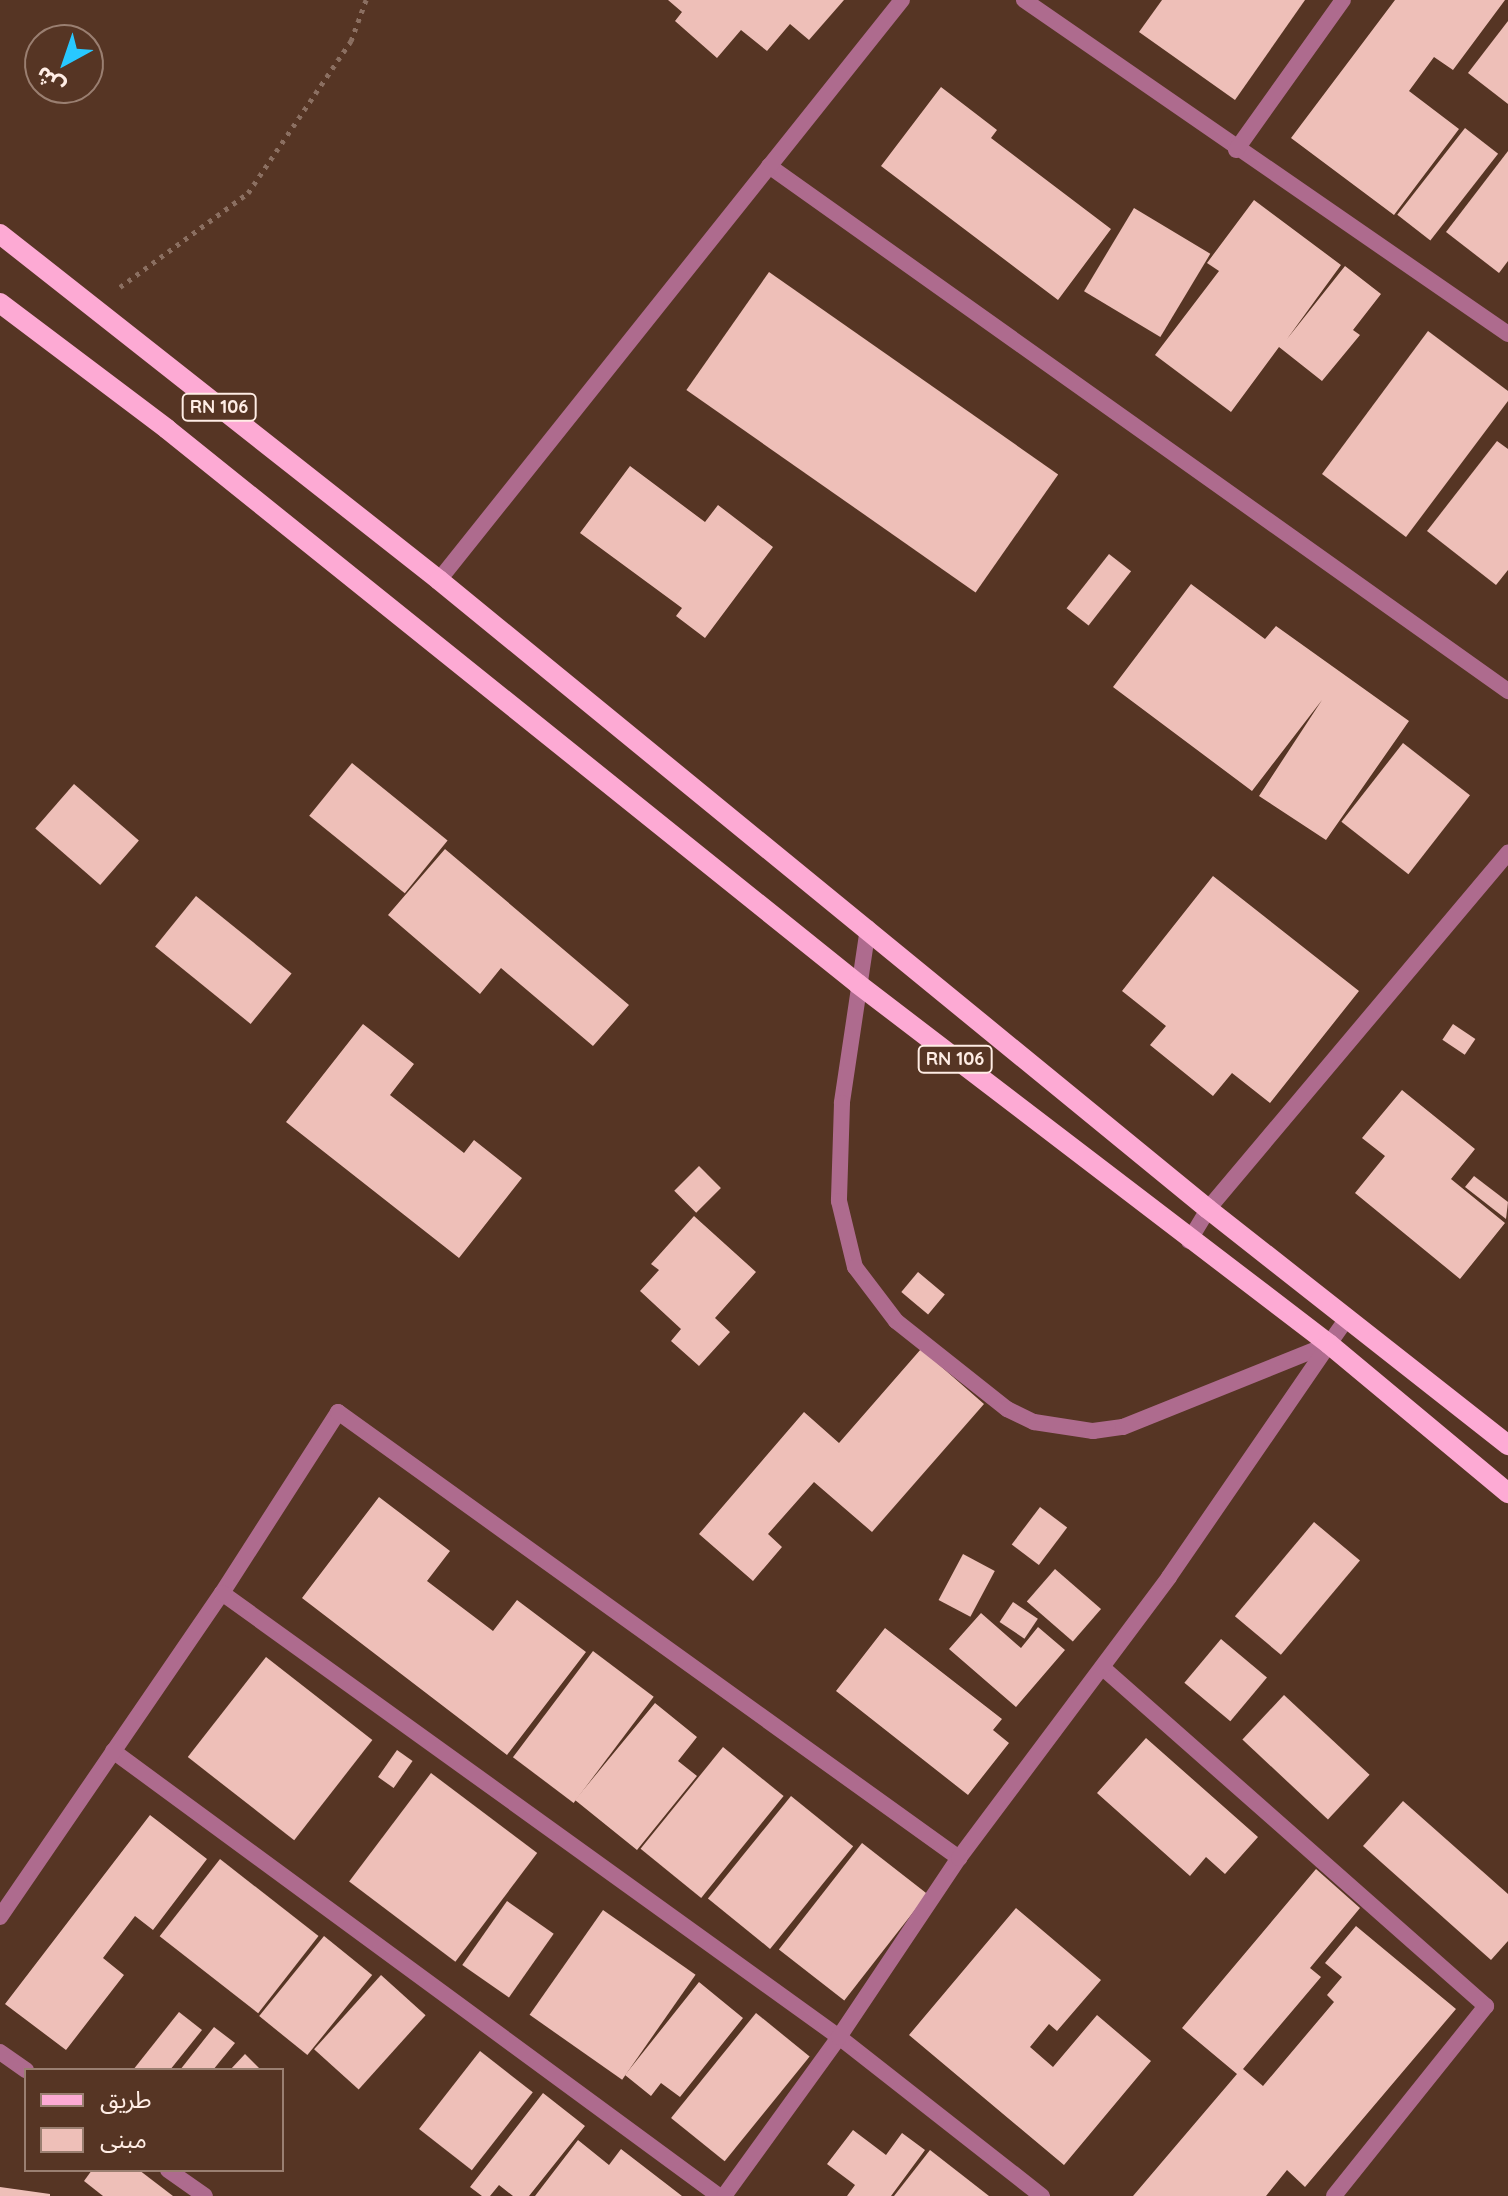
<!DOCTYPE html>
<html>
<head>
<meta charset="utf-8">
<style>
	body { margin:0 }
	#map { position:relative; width:1508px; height:2196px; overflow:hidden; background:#563524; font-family:Quicksand,"Noto Sans Arabic",sans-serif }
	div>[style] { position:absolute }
	.building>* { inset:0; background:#eebfb8; transform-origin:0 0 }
	.path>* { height:5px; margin-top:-2.5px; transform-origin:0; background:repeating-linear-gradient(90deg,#8b6f61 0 4px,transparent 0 10px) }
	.service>* { height:16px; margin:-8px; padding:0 8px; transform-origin:8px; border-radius:8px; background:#ae6b8e }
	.minor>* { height:16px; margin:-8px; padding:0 8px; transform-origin:8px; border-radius:8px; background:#ae6b8e }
	.primary>* { height:20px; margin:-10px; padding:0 10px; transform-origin:10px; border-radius:10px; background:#fdaad4 }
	span { translate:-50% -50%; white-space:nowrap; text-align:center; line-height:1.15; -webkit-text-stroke:8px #563524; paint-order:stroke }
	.shield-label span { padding:2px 6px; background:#563524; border:2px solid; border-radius:6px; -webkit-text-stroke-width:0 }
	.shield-label { font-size:18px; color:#ffede5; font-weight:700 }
	.legend { position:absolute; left:24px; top:2068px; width:260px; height:104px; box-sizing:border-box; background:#563524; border:2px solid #9a7f71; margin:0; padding:10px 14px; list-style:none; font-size:24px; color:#ffede5 }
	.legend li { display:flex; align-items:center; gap:16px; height:40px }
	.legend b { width:40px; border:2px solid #9a7f71 }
	.north { position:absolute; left:24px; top:24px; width:80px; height:80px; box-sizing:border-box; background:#563524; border:2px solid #9a7f71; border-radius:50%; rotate:220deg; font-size:22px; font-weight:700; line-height:32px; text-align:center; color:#ffede5 }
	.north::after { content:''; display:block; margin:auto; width:28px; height:36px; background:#28c8ff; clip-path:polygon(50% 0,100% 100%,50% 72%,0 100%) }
</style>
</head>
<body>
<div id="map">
	<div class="building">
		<i style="clip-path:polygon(668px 0,844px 0,809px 40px,790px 24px,767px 51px,741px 30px,717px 58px,675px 21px,682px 12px)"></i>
		<i style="clip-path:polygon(1162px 0,1305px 0,1235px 100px,1139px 32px)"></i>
		<i style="clip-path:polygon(1395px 0,1505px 0,1453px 70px,1434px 57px,1409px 91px,1459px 129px,1394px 215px,1291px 138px)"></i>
		<i style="clip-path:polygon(1508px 21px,1508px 104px,1468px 73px)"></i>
		<i style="clip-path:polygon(941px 87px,997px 130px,991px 138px,1111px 229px,1058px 300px,881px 166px)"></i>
		<i style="left:1465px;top:128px;width:42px;height:110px;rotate:38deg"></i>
		<i style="clip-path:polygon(1508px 151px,1508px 261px,1499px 273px,1446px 232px)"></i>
		<i style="clip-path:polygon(1254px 200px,1341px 265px,1287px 339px,1345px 266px,1381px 294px,1353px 330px,1360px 335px,1322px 381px,1279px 347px,1231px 412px,1155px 355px,1219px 271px,1207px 263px)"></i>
		<i style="left:1134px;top:208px;width:89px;height:97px;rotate:31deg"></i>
		<i style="left:769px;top:272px;width:353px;height:144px;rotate:35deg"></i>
		<i style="clip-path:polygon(1428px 331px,1508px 391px,1508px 401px,1406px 537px,1322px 474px)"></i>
		<i style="clip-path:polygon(1497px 441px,1508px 449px,1508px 570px,1496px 585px,1427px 531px)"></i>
		<i style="clip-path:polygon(630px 466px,705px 522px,718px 505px,773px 547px,705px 638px,676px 616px,682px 608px,580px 533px)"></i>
		<i style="left:1109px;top:554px;width:28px;height:69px;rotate:38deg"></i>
		<i style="clip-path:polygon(1191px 584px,1265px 639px,1276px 626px,1409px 721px,1326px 840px,1259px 796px,1322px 700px,1252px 791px,1113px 687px)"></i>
		<i style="left:1403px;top:743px;width:85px;height:100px;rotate:38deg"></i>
		<i style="left:352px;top:763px;width:123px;height:68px;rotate:39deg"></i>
		<i style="left:74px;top:784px;width:86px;height:59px;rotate:41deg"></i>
		<i style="clip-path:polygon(445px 849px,629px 1005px,593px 1046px,501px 968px,480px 994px,388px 915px)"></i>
		<i style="clip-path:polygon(1213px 876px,1359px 991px,1270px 1103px,1232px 1073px,1213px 1096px,1150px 1045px,1166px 1026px,1122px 991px)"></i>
		<i style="left:196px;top:896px;width:123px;height:65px;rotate:39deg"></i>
		<i style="clip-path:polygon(363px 1024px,414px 1064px,390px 1095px,464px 1153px,474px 1140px,522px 1178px,459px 1258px,286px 1122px)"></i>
		<i style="left:1453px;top:1024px;width:27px;height:19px;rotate:34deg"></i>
		<i style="clip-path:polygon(1402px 1090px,1475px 1149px,1451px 1179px,1505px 1223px,1460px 1279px,1355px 1193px,1385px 1156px,1362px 1138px)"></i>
		<i style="left:699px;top:1166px;width:31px;height:35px;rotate:45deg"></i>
		<i style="clip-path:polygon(1474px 1176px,1508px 1202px,1506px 1219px,1465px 1187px)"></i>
		<i style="clip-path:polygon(694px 1216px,756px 1272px,715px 1318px,730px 1332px,699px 1366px,671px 1341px,681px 1329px,640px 1291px,659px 1270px,651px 1264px)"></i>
		<i style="left:918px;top:1272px;width:35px;height:26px;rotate:40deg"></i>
		<i style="clip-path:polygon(921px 1349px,984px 1404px,872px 1532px,814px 1482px,768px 1534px,782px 1547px,753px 1581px,699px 1534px,804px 1412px,839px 1443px)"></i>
		<i style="clip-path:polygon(379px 1497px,450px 1551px,427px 1581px,493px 1631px,517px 1600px,586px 1652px,507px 1755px,302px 1598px)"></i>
		<i style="left:1040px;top:1507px;width:34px;height:47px;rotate:37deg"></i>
		<i style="left:1314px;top:1522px;width:60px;height:123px;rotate:40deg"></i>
		<i style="left:963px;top:1554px;width:36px;height:52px;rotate:28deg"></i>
		<i style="left:1055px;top:1569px;width:61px;height:43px;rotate:41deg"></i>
		<i style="left:1013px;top:1602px;width:30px;height:24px;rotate:34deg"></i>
		<i style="clip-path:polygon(981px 1613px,1021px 1648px,1038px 1627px,1065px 1650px,1016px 1707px,949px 1649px)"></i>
		<i style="clip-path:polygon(885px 1628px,1002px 1719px,993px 1730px,1009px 1743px,968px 1795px,836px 1691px)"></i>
		<i style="left:1221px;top:1639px;width:60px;height:57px;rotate:40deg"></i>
		<i style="left:593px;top:1651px;width:76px;height:133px;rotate:37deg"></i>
		<i style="left:266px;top:1657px;width:135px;height:127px;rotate:38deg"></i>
		<i style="left:1284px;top:1695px;width:117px;height:61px;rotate:43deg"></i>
		<i style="clip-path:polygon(655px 1703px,697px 1737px,678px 1761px,697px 1776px,637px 1850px,575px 1800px)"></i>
		<i style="clip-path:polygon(1146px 1738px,1258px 1837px,1225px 1874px,1206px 1857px,1190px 1876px,1097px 1793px)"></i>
		<i style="left:723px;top:1747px;width:78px;height:131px;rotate:39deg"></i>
		<i style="left:397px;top:1750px;width:19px;height:33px;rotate:35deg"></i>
		<i style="left:431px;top:1773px;width:133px;height:136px;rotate:37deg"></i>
		<i style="left:791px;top:1796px;width:80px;height:132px;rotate:39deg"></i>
		<i style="clip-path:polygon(1403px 1801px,1508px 1894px,1508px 1941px,1491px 1960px,1363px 1846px)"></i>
		<i style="clip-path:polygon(150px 1815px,207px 1859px,153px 1930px,135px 1916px,103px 1958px,124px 1975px,66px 2050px,5px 2004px)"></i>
		<i style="left:862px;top:1843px;width:83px;height:135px;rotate:38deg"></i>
		<i style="left:220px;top:1859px;width:125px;height:98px;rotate:38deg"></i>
		<i style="clip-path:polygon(1316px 1869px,1360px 1908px,1310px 1968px,1321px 1977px,1243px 2069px,1263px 2086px,1334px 2002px,1327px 1995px,1342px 1977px,1325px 1963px,1356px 1926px,1456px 2009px,1305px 2187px,1287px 2170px,1266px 2196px,1133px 2196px,1237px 2074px,1182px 2028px)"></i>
		<i style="left:507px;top:1901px;width:57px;height:78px;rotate:35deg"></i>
		<i style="clip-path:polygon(1016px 1908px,1101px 1980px,1057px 2031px,1049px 2024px,1030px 2047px,1053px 2067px,1097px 2015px,1151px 2061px,1064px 2165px,909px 2035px)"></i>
		<i style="left:603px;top:1910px;width:113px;height:128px;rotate:35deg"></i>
		<i style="left:324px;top:1936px;width:62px;height:103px;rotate:39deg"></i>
		<i style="left:381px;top:1975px;width:60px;height:100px;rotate:42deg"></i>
		<i style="clip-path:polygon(699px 1982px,743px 2018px,680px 2097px,661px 2083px,651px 2096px,625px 2075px)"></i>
		<i style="clip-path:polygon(179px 2012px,202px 2030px,170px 2070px,133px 2070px)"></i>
		<i style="left:756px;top:2013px;width:69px;height:135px;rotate:39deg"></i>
		<i style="clip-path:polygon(214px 2027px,235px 2043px,213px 2070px,180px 2070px)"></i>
		<i style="left:480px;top:2051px;width:67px;height:99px;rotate:38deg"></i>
		<i style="clip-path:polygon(245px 2054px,261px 2070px,230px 2070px)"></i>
		<i style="clip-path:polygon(543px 2093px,585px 2126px,529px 2196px,513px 2196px,499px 2185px,490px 2196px,482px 2196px,470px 2187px)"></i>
		<i style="clip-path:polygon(853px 2130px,886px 2155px,902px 2133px,925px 2150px,891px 2196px,847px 2196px,855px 2185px,827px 2164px)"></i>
		<i style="clip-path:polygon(578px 2140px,609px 2165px,621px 2149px,682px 2196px,535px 2196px)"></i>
		<i style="clip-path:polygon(930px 2150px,989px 2196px,894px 2196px)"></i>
		<i style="clip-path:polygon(92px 2170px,139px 2170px,173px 2196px,103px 2196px,84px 2181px)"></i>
		<i style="clip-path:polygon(0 2187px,50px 2194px,50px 2196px,0 2196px)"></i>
	</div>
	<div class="path">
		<i style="left:120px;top:287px;width:159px;rotate:-36.3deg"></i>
		<i style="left:248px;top:193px;width:184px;rotate:-55.9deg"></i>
		<i style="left:351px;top:41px;width:44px;rotate:-69.9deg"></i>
	</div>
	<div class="service">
		<i style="left:868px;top:928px;width:177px;rotate:98.5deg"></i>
		<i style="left:842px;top:1103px;width:98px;rotate:91.8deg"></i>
		<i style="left:839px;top:1201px;width:68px;rotate:76.4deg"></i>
		<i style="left:855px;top:1267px;width:68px;rotate:52.8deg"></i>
		<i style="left:896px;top:1321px;width:142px;rotate:38.4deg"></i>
		<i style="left:1007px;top:1409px;width:30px;rotate:26deg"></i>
		<i style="left:1034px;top:1422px;width:60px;rotate:8.7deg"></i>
		<i style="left:1093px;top:1431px;width:30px;rotate:-8deg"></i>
		<i style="left:1123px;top:1427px;width:222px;rotate:-21.9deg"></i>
		<i style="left:1329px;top:1344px;width:33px;rotate:-55deg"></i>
		<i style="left:1103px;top:1668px;width:511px;rotate:41.43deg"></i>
		<i style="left:1486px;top:2006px;width:243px;rotate:128.7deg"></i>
		<i style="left:113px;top:1751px;width:752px;rotate:36.29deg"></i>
	</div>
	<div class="minor">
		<i style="left:1024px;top:0;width:588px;rotate:34.61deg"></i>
		<i style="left:1236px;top:150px;width:184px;rotate:-54.5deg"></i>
		<i style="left:769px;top:166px;width:907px;rotate:35.39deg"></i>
		<i style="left:439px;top:580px;width:742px;rotate:-51.4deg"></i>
		<i style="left:1189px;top:1241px;width:37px;rotate:-59deg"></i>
		<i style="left:1208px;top:1209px;width:466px;rotate:-49.9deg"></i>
		<i style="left:222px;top:1593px;width:215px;rotate:-57.3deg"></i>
		<i style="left:338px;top:1412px;width:765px;rotate:35.69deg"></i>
		<i style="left:0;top:1917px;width:393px;rotate:-55.6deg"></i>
		<i style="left:222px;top:1593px;width:760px;rotate:35.74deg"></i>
		<i style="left:839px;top:2037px;width:258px;rotate:38.1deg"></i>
		<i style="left:0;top:2052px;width:32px;rotate:35deg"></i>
		<i style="left:168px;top:2170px;width:45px;rotate:35.1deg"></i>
		<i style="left:724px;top:2196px;width:196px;rotate:-54.1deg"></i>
		<i style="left:839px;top:2037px;width:216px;rotate:-56.2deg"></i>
		<i style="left:959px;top:1858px;width:351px;rotate:-53.2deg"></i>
		<i style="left:1169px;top:1577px;width:283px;rotate:-55.5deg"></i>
	</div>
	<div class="primary">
		<i style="left:0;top:234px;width:559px;rotate:38.24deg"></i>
		<i style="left:439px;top:580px;width:993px;rotate:39.28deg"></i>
		<i style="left:1208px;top:1209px;width:382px;rotate:38.2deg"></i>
		<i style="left:0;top:303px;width:209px;rotate:37deg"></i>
		<i style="left:167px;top:429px;width:886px;rotate:38.77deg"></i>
		<i style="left:858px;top:984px;width:593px;rotate:37.39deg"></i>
		<i style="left:1329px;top:1344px;width:233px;rotate:39.8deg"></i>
	</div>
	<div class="shield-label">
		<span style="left:219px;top:407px">RN 106</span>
		<span style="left:955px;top:1059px">RN 106</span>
	</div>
	<ul class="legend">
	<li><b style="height:10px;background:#fdaad4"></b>طريق</li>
	<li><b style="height:22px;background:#eebfb8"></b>مبنى</li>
	</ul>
	<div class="north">ش</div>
</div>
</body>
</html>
